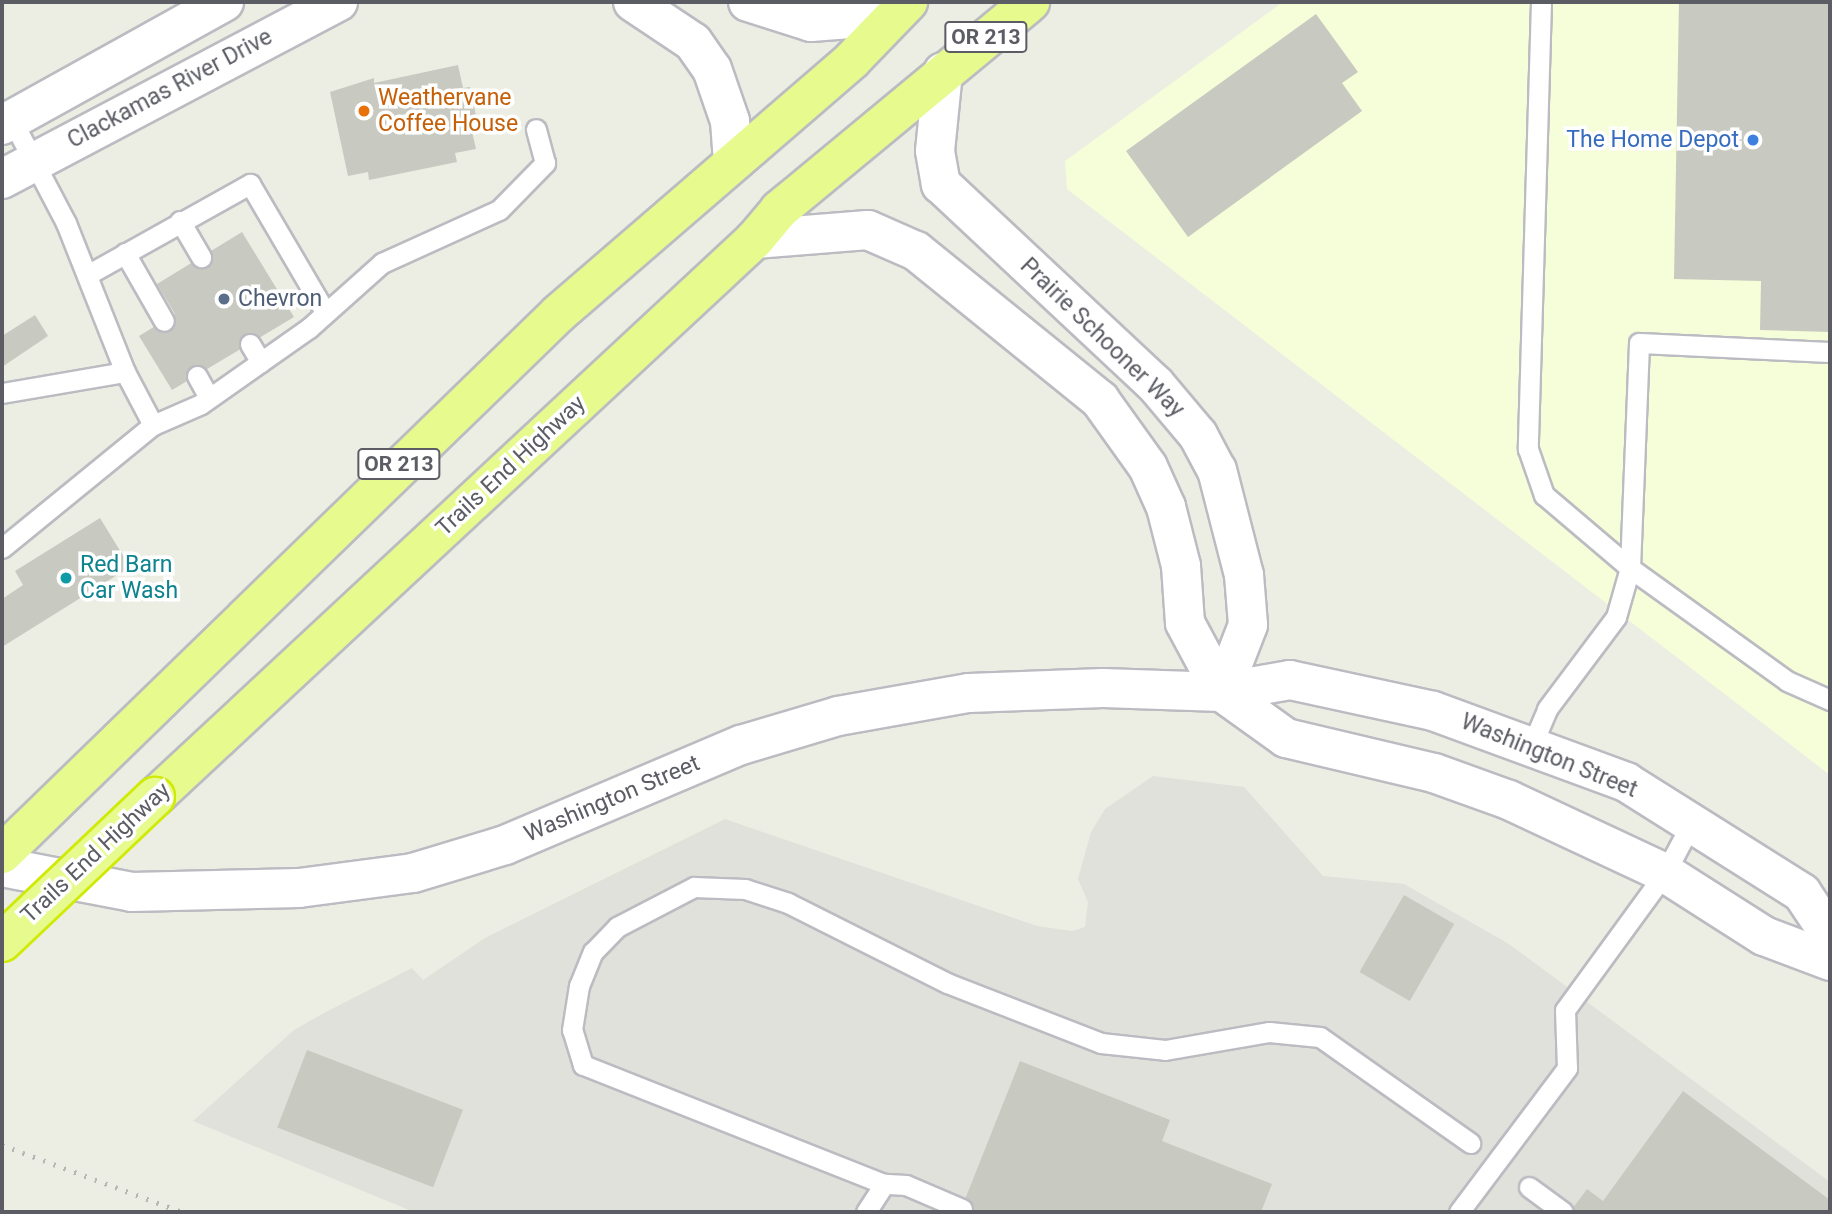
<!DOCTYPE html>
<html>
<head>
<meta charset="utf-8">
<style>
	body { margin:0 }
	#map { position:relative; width:1832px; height:1214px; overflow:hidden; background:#eceee3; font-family:Roboto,sans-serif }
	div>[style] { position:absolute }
	.commercial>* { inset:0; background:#f6fdd9 }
	.industrial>* { inset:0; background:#e0e1db }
	.building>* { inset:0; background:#c8c9c0; transform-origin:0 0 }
	.roads { filter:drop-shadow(2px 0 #bbbbc2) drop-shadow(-2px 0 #bbbbc2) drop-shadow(0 2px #bbbbc2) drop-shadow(0 -2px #bbbbc2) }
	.lane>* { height:19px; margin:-9.5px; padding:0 9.5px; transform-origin:9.5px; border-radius:9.5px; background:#fff }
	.secondary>* { height:38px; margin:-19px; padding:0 19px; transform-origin:19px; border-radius:19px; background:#fff }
	.highway>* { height:38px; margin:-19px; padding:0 19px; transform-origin:19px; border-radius:19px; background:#e7fa8e }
	.rail>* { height:5px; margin-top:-2.5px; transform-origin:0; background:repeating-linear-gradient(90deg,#b6b6b7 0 2px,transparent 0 11px) }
	.bridges { filter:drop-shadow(2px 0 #d0ea07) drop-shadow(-2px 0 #d0ea07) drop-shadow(0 2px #d0ea07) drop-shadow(0 -2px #d0ea07) }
	.highway-bridge>* { height:38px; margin:-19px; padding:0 19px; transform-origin:19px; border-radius:19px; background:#e7fa8e }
	.dots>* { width:19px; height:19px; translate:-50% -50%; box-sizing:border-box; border:4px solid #fff; border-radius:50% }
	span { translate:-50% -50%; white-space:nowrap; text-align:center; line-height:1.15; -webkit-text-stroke:7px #fff; paint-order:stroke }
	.shield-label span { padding:2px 5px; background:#fff; border:2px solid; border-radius:5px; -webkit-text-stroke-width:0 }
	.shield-label { font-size:21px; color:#5b5c64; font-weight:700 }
	.street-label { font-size:23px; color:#5b5c64 }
	.food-label { font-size:23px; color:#c56008 }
	.left { translate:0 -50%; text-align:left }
	.shop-label { font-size:23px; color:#366cbe }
	.right { translate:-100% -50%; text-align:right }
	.service-label { font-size:23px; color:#4e5e75 }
	.culture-label { font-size:23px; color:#0d838f }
	.frame { position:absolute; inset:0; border:4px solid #5b5c64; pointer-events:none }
</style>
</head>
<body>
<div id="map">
	<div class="commercial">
		<i style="clip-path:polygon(1283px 2px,1830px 2px,1830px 775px,1067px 189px,1065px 161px)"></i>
	</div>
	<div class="industrial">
		<i style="clip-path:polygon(1153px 776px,1244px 787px,1323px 876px,1404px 884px,1509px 944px,1830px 1182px,1830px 1212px,414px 1212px,193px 1121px,294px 1030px,324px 1013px,412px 968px,423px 980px,485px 938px,725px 819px,1037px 926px,1072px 931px,1085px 927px,1088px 902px,1078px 879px,1091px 832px,1105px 809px)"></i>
	</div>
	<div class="building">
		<i style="clip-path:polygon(1679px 2px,1830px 2px,1830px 332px,1760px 330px,1761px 281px,1674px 279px)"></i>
		<i style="clip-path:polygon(1316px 14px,1358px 72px,1342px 83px,1362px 111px,1188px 237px,1126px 151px)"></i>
		<i style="clip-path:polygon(458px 65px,463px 88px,470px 87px,478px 125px,471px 127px,476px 149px,455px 153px,457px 162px,369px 180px,368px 172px,348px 176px,330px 92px,374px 78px,374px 83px)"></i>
		<i style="clip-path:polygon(242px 232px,294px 317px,172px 390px,139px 336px,175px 314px,157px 284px)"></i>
		<i style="clip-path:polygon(35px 315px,48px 336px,2px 367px,2px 336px)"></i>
		<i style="clip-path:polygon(100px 518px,130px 567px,2px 647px,2px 599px,23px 585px,15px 571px)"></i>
		<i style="left:1404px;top:895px;width:58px;height:89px;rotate:30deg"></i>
		<i style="left:307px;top:1050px;width:167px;height:83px;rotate:21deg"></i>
		<i style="clip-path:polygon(1020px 1061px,1170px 1120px,1162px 1141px,1272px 1184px,1261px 1212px,960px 1212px)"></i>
		<i style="clip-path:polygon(1683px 1091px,1830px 1200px,1830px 1212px,1570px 1212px,1587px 1189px,1603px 1201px)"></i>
	</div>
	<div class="roads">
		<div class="lane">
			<i style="left:1541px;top:2px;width:447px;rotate:91.7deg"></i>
			<i style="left:1528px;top:449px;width:49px;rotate:70.8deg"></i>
			<i style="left:1544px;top:495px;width:113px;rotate:40.3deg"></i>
			<i style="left:180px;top:221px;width:42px;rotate:59.7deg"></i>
			<i style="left:125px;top:253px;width:78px;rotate:60.2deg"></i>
			<i style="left:87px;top:275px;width:187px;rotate:-29.2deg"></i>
			<i style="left:250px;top:184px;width:146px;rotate:59.6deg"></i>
			<i style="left:250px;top:344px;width:21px;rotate:59deg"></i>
			<i style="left:197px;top:376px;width:25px;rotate:61deg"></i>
			<i style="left:2px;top:393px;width:125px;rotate:-9.7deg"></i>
			<i style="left:153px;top:425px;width:52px;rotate:-23.6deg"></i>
			<i style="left:201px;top:404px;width:132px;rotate:-35.1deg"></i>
			<i style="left:309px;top:328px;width:98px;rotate:-41.7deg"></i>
			<i style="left:382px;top:263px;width:128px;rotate:-24.4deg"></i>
			<i style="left:499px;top:210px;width:66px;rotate:-45.6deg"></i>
			<i style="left:545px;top:163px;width:35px;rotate:-105deg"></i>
			<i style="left:2px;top:548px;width:195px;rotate:-39.2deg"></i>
			<i style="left:153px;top:425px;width:60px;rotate:-117.8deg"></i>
			<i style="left:125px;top:372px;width:160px;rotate:-111.6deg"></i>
			<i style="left:66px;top:223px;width:116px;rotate:-117.7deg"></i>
			<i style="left:1630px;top:568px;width:225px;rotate:-87.7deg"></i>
			<i style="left:1639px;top:343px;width:191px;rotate:2.7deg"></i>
			<i style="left:1532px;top:745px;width:39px;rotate:-67deg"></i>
			<i style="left:1547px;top:709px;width:115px;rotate:-53.1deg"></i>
			<i style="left:1616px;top:617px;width:51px;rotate:-74.1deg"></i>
			<i style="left:1630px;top:568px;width:193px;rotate:35.7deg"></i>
			<i style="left:1787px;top:681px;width:47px;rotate:23.8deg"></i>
			<i style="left:1529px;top:1187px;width:42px;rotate:36.3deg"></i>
			<i style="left:962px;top:1209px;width:61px;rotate:-156.8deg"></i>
			<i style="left:906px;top:1185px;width:22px;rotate:-177deg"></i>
			<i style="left:884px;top:1184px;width:324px;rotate:-158.4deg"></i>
			<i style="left:583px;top:1065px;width:37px;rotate:-107deg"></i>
			<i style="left:572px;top:1030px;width:45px;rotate:-81deg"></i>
			<i style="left:579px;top:986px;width:37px;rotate:-68deg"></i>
			<i style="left:593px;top:952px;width:35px;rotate:-46deg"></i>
			<i style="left:617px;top:927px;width:87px;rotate:-27.5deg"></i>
			<i style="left:694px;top:887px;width:51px;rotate:2.2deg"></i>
			<i style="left:745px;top:889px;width:45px;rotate:18deg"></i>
			<i style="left:788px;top:903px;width:178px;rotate:26.7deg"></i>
			<i style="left:947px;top:983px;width:165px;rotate:21.3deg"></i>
			<i style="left:1101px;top:1043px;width:64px;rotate:6.2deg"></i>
			<i style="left:1165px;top:1050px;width:106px;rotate:-9.8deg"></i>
			<i style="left:1269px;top:1032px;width:51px;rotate:5.6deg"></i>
			<i style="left:1320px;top:1037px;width:184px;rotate:35.2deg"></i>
			<i style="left:866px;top:1212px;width:33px;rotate:-57deg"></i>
			<i style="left:1459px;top:1212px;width:180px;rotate:-53.1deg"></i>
			<i style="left:1567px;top:1068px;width:58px;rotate:-92deg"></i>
			<i style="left:1565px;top:1010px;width:170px;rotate:-53.9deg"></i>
			<i style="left:1665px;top:873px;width:58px;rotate:-62.1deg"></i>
		</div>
		<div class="secondary">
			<i style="left:633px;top:2px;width:72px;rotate:33.7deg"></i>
			<i style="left:693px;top:42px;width:33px;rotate:55deg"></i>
			<i style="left:712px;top:69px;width:55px;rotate:70.9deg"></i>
			<i style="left:730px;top:121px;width:41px;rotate:85.8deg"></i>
			<i style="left:748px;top:2px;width:66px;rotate:17.6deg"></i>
			<i style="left:811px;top:22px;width:79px;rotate:-4.3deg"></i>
			<i style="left:943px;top:72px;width:79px;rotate:95.8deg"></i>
			<i style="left:935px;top:151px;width:34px;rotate:80deg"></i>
			<i style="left:941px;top:184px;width:293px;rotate:43.1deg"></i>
			<i style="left:1155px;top:384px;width:67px;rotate:49.9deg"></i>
			<i style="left:1198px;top:435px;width:40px;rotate:62deg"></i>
			<i style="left:1217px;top:470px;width:108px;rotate:75.6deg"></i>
			<i style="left:1244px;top:575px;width:50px;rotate:85.4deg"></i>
			<i style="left:1248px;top:625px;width:72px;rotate:111.2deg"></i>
			<i style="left:2px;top:125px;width:254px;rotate:-29deg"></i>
			<i style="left:2px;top:179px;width:380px;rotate:-27.8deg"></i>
			<i style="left:755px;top:239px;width:113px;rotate:-4.6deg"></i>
			<i style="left:868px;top:230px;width:52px;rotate:23.6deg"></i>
			<i style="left:916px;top:251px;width:237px;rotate:39deg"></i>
			<i style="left:1100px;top:400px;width:82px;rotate:54.4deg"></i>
			<i style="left:1148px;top:467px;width:44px;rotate:65.8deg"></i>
			<i style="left:1166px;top:507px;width:61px;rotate:75.7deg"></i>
			<i style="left:1181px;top:566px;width:57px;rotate:86deg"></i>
			<i style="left:1185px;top:623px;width:78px;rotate:61.8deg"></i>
			<i style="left:1222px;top:692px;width:79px;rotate:35.7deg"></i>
			<i style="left:1286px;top:738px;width:152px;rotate:13.3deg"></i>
			<i style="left:1434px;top:773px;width:80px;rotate:19.8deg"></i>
			<i style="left:1509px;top:800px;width:172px;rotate:25.1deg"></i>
			<i style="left:1665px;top:873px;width:117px;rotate:32.5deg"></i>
			<i style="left:1764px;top:936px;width:71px;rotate:20.7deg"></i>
			<i style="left:2px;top:867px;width:132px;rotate:10.9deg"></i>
			<i style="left:132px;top:892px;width:167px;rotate:-1.4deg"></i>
			<i style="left:299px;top:888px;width:115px;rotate:-7.5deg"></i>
			<i style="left:413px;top:873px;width:96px;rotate:-16.9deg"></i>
			<i style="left:505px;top:845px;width:256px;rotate:-23deg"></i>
			<i style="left:741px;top:745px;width:101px;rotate:-16.6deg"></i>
			<i style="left:838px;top:716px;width:133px;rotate:-10deg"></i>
			<i style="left:969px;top:693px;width:134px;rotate:-2.1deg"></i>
			<i style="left:1103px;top:688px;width:119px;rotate:1.9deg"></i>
			<i style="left:1222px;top:692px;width:69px;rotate:-10deg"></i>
			<i style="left:1290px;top:680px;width:146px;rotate:12.2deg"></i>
			<i style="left:1433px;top:711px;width:206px;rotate:20.2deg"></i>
			<i style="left:1626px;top:782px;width:208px;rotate:32.2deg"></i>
			<i style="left:1802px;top:893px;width:50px;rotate:56.3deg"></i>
		</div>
		<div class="highway">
			<i style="left:155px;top:797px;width:819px;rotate:-42.92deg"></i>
			<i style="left:755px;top:239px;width:38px;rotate:-50deg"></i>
			<i style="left:779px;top:210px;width:326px;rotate:-39.6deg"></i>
			<i style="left:2px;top:854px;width:775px;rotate:-44.16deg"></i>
			<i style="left:558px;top:314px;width:389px;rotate:-40.8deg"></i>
			<i style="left:852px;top:60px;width:81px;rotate:-46deg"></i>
		</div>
	</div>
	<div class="rail">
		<i style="left:2px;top:1145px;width:192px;rotate:20.4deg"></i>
	</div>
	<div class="bridges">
		<div class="highway-bridge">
			<i style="left:2px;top:942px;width:211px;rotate:-43.5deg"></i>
		</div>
	</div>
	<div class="dots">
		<i style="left:364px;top:111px;background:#e8710a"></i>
		<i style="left:1753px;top:140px;background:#3f7fe0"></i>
		<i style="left:224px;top:299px;background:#5c6f8a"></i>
		<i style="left:66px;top:578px;background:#0f9aa8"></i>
	</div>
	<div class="shield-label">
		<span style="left:986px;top:37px">OR 213</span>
		<span style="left:399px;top:464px">OR 213</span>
	</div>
	<div class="street-label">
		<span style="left:170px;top:89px;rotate:-28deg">Clackamas River Drive</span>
		<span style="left:1102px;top:338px;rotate:44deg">Prairie Schooner Way</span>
		<span style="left:511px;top:466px;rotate:-43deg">Trails End Highway</span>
		<span style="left:1549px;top:756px;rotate:22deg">Washington Street</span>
		<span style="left:612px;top:799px;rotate:-23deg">Washington Street</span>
		<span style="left:96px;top:853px;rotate:-43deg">Trails End Highway</span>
	</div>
	<div class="food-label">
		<span class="left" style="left:378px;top:111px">Weathervane<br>Coffee House</span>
	</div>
	<div class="shop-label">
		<span class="right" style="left:1739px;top:140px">The Home Depot</span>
	</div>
	<div class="service-label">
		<span class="left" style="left:238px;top:299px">Chevron</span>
	</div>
	<div class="culture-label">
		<span class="left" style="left:80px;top:578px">Red Barn<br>Car Wash</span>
	</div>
	<div class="frame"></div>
</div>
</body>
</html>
